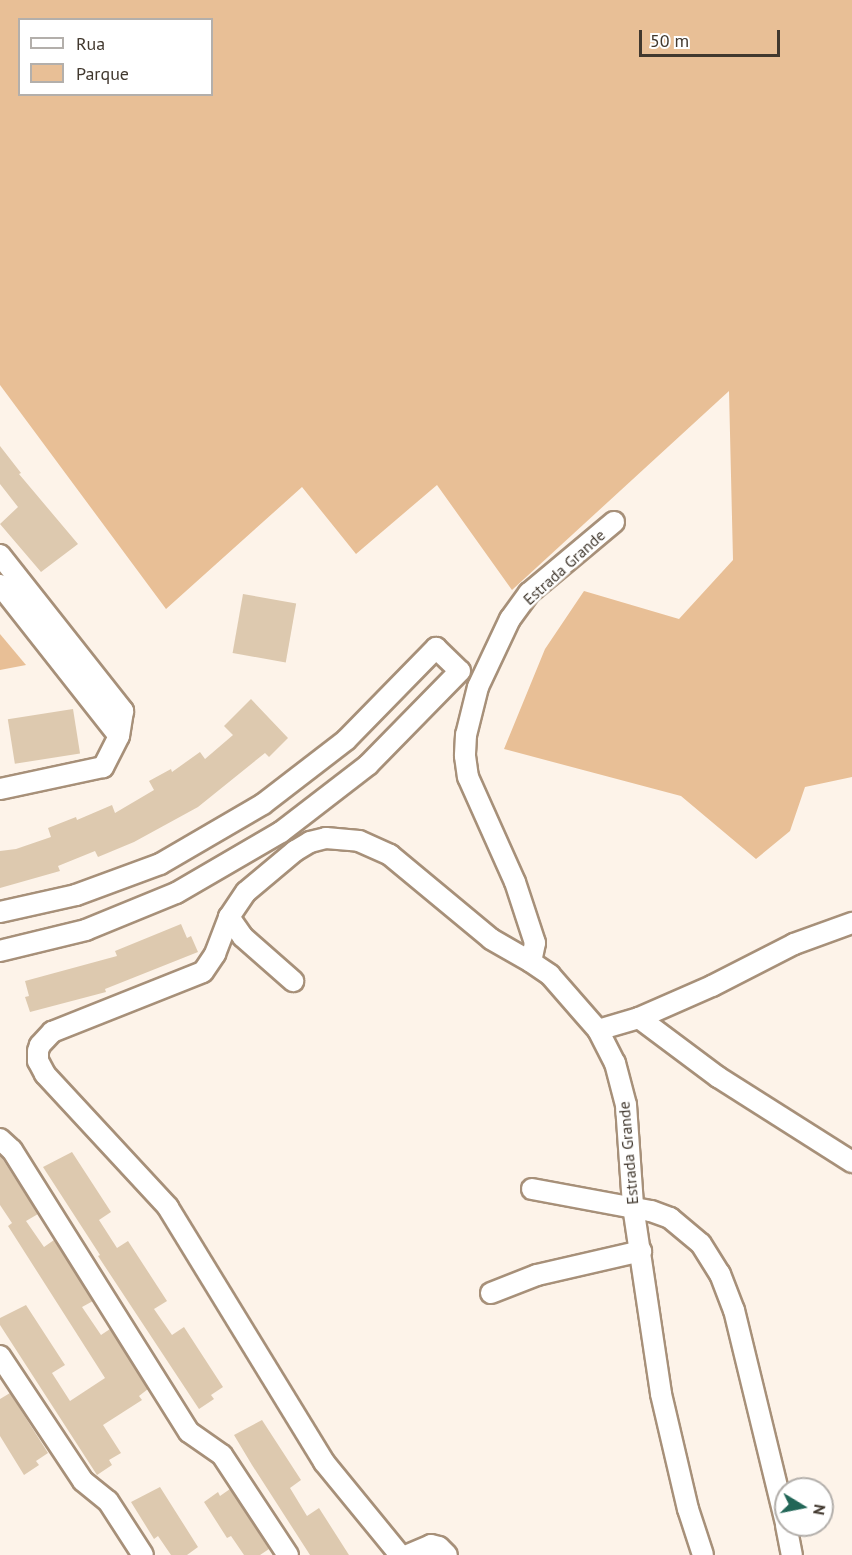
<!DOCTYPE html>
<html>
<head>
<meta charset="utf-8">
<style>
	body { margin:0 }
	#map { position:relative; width:852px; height:1555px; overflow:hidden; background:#fdf3e9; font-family:"PT Sans",sans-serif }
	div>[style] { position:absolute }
	.green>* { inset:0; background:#e8bf96 }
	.building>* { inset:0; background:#ddc9af; transform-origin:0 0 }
	.roads { filter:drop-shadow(2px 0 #a79079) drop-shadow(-2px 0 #a79079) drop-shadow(0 2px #a79079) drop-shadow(0 -2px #a79079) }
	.minor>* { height:20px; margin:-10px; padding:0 10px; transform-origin:10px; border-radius:10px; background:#fff }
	span { translate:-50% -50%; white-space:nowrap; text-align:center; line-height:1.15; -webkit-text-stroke:5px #fff; paint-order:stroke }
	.street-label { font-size:16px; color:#41382e }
	.legend { position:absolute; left:18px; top:18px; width:195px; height:78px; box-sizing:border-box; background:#fff; border:2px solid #b3afab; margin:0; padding:8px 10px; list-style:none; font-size:18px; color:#41382e }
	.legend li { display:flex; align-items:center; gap:12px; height:30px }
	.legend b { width:30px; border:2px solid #b3afab }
	.north { position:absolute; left:774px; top:1477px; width:60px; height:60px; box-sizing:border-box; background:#fff; border:2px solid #b3afab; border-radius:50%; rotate:100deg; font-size:16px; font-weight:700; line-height:24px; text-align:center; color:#41382e }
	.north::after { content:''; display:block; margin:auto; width:21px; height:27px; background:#226657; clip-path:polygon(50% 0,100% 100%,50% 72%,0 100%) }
	.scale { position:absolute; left:639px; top:30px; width:141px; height:27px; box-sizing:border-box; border:3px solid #41382e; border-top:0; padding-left:8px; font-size:18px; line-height:21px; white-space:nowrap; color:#41382e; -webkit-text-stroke:4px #fff; paint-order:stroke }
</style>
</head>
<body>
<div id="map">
	<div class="green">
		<i style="clip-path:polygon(evenodd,0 0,852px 0,852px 777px,805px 787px,790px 831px,756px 859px,681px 796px,504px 749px,545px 649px,584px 591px,679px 619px,733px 560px,729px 391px,512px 590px,437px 485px,356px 554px,302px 487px,166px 609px,0 385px,0 0,20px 20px,212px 20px,212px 94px,20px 94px,20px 20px)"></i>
		<i style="clip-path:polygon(0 634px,26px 665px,0 670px)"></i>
	</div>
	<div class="building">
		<i style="clip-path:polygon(0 446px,21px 473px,19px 474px,78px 544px,41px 572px,0 524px,18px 507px,0 484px)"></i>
		<i style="left:243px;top:594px;width:54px;height:60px;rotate:10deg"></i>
		<i style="clip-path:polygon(251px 699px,288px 738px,269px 757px,265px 753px,198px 807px,134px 842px,98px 857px,95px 851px,58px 866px,60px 871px,0 888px,0 851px,16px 849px,51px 837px,48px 828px,76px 817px,77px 820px,112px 805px,115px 813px,154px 790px,149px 781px,171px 769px,172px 772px,200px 752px,205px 759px,233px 735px,224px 726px)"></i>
		<i style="left:73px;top:709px;width:45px;height:66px;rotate:81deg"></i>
		<i style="clip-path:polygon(181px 924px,187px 938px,191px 936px,198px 952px,105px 989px,106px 992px,30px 1012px,25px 997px,29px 996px,25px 981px,117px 956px,115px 951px)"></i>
		<i style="clip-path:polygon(72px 1152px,111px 1212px,99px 1220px,117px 1248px,128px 1241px,167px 1301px,154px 1309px,172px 1335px,184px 1327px,223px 1387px,211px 1395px,214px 1399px,199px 1409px,98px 1256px,100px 1255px,43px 1167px)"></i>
		<i style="clip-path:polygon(0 1155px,38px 1214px,26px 1221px,44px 1247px,54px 1240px,93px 1301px,82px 1307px,101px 1335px,110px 1329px,148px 1389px,139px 1396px,142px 1400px,103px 1425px,121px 1453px,109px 1460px,112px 1465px,97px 1475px,0 1325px,0 1318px,26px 1305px,65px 1365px,52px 1373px,70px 1401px,105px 1378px,8px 1226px,12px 1223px,0 1205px)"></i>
		<i style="clip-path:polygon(10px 1393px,48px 1453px,36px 1461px,39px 1465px,24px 1475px,0 1436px,0 1399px)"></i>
		<i style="clip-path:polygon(262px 1420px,301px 1480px,290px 1488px,307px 1516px,319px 1508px,349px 1555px,310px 1555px,252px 1465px,234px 1435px)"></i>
		<i style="clip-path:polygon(160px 1487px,198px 1547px,187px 1555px,171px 1555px,158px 1536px,154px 1539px,131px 1502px)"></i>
		<i style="clip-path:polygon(230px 1489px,269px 1549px,260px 1555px,244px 1555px,231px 1536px,227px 1538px,204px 1502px,218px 1492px,220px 1496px)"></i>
	</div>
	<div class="roads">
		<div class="minor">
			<i style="left:614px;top:522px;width:111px;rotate:140.1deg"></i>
			<i style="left:529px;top:593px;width:32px;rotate:126deg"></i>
			<i style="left:510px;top:619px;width:75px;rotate:115.2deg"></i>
			<i style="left:478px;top:687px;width:49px;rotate:104deg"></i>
			<i style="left:466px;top:735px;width:21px;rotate:93deg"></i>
			<i style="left:465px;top:756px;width:21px;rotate:82deg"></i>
			<i style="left:468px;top:777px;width:115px;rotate:65.9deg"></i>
			<i style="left:515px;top:882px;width:64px;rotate:71.8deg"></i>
			<i style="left:535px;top:943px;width:19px;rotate:102deg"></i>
			<i style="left:531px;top:962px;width:23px;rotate:34deg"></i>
			<i style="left:550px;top:975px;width:73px;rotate:48.9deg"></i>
			<i style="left:598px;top:1030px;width:37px;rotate:63deg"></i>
			<i style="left:615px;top:1063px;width:43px;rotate:75.3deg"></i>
			<i style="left:626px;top:1105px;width:101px;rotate:86deg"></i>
			<i style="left:633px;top:1206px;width:190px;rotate:81.5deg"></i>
			<i style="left:661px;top:1394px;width:118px;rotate:76.8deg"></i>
			<i style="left:688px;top:1509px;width:48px;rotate:71.9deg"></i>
			<i style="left:0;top:555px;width:199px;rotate:51.7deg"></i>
			<i style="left:123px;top:711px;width:25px;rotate:99deg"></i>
			<i style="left:119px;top:736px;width:35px;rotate:117deg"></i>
			<i style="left:103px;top:767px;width:105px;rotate:167.9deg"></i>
			<i style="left:0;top:585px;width:192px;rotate:51.8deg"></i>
			<i style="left:0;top:912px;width:78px;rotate:-12.6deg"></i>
			<i style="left:76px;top:895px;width:90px;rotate:-20.3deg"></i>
			<i style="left:160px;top:864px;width:119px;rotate:-30.2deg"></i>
			<i style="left:263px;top:804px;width:105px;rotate:-37.6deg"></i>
			<i style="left:346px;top:740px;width:129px;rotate:-45.6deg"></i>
			<i style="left:436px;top:648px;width:33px;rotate:44deg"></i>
			<i style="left:460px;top:671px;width:132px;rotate:134.4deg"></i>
			<i style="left:368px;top:765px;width:110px;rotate:142.4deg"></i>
			<i style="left:281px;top:832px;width:121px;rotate:149.8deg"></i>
			<i style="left:176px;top:893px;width:97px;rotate:157.7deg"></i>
			<i style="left:86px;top:930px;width:89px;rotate:166.3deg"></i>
			<i style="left:229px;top:917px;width:24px;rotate:55deg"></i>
			<i style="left:243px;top:937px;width:67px;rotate:41.3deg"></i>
			<i style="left:639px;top:1018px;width:99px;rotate:36.8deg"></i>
			<i style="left:718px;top:1077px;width:159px;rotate:32.4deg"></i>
			<i style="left:598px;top:1030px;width:43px;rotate:-16.3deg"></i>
			<i style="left:639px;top:1018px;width:80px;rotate:-23.7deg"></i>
			<i style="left:712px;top:986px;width:92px;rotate:-27.1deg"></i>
			<i style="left:794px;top:944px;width:62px;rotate:-19.9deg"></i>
			<i style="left:0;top:1139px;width:16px;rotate:43deg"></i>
			<i style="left:12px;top:1150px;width:333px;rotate:57.9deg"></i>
			<i style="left:189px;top:1432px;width:40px;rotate:34.9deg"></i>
			<i style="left:222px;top:1455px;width:120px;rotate:56.6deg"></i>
			<i style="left:532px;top:1189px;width:121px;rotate:10.5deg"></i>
			<i style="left:651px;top:1211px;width:20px;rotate:20deg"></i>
			<i style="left:670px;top:1218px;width:40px;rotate:40deg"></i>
			<i style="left:701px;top:1244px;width:36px;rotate:58deg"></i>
			<i style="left:720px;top:1274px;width:39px;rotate:69deg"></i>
			<i style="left:734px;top:1310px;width:219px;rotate:76.3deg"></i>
			<i style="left:491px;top:1293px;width:49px;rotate:-21.4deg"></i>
			<i style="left:537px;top:1275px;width:107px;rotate:-13deg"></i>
			<i style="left:0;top:1356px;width:150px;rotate:56.4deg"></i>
			<i style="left:83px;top:1481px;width:32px;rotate:39deg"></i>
			<i style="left:108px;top:1501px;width:64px;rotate:57.1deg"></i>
			<i style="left:786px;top:1525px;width:31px;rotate:79deg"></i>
			<i style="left:400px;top:1555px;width:120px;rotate:-129.3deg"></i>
			<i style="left:324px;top:1462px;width:299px;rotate:-121.5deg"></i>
			<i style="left:168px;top:1207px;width:181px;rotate:-132.8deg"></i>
			<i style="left:45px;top:1074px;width:15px;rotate:-118deg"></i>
			<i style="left:38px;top:1061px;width:10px;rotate:-90deg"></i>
			<i style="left:38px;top:1051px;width:6px;rotate:-72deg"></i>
			<i style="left:40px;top:1045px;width:18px;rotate:-47deg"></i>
			<i style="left:52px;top:1032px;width:162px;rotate:-21.7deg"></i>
			<i style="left:203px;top:972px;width:22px;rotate:-56deg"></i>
			<i style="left:215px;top:954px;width:40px;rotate:-69deg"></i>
			<i style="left:229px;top:917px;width:30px;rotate:-56deg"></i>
			<i style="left:246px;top:892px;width:64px;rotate:-39.9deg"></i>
			<i style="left:295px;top:851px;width:17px;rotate:-31deg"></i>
			<i style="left:310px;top:842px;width:16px;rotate:-14deg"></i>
			<i style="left:326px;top:838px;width:33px;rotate:5deg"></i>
			<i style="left:359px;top:841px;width:34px;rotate:24deg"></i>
			<i style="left:390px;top:855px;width:131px;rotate:39.7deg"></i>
			<i style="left:491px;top:939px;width:46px;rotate:29.9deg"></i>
			<i style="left:408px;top:1555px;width:25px;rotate:-23deg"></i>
			<i style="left:431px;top:1545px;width:8px;rotate:14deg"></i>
			<i style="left:439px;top:1547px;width:11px;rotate:45deg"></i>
		</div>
	</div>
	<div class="street-label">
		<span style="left:564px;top:567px;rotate:-42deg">Estrada Grande</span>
		<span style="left:628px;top:1153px;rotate:-95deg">Estrada Grande</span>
	</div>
	<ul class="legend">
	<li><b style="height:8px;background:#fff"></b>Rua</li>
	<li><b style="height:16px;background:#e8bf96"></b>Parque</li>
	</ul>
	<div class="north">N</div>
	<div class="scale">50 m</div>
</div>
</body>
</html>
